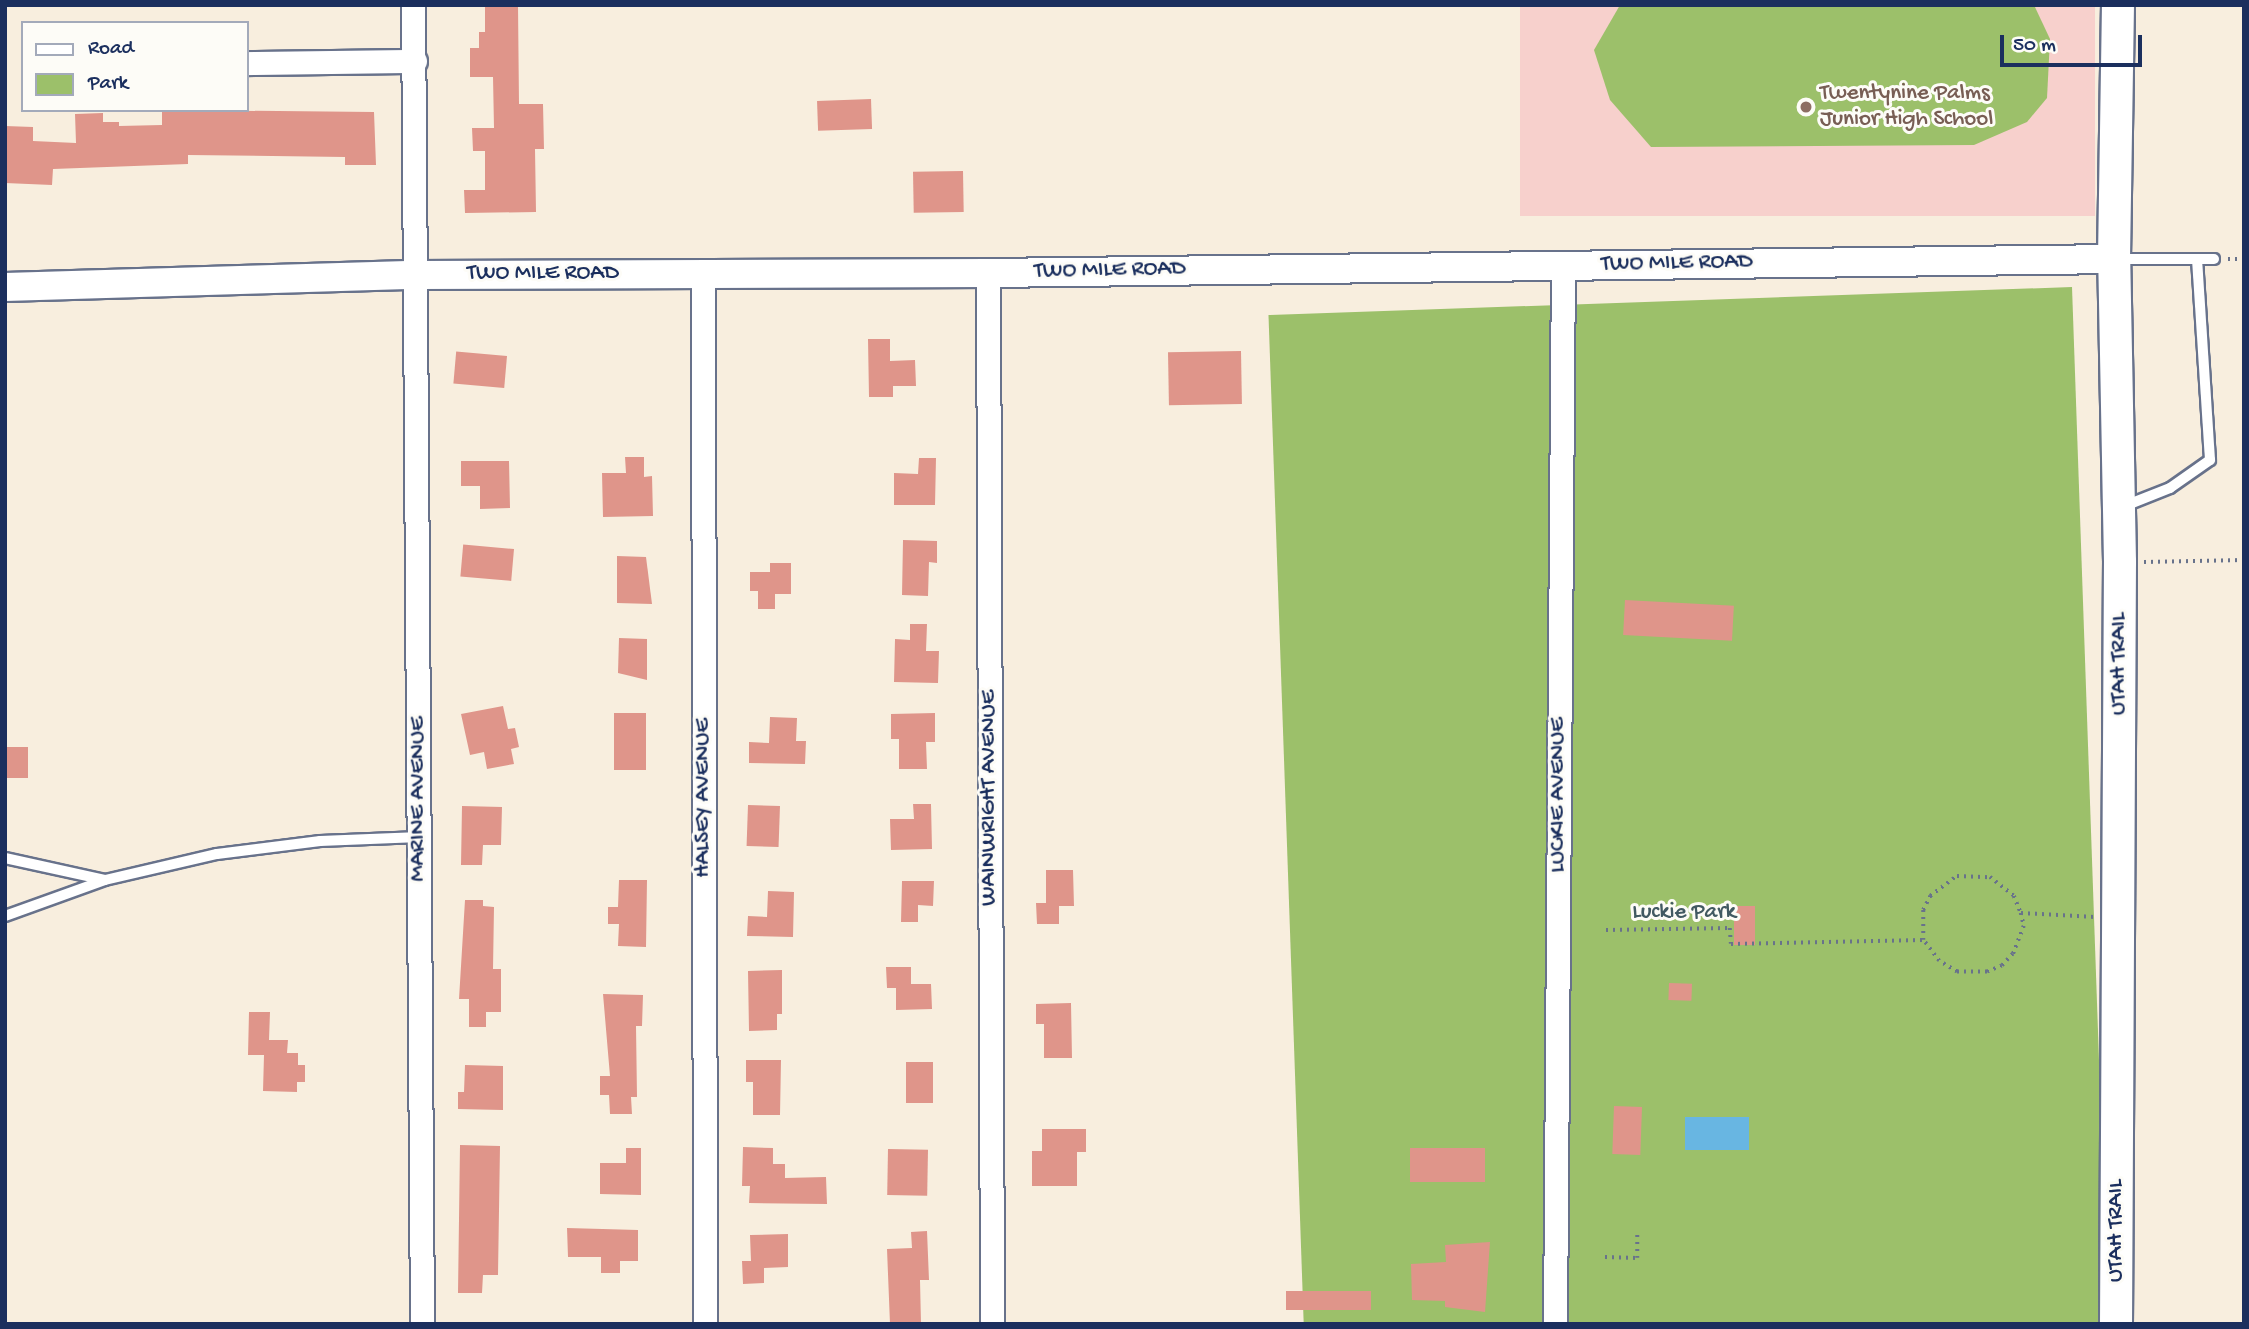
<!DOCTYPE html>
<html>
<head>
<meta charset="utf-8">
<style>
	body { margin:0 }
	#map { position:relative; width:2249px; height:1329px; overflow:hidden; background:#f8eede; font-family:"Gochi Hand",sans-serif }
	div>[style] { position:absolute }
	.built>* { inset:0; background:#f7d0cc; transform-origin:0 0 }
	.green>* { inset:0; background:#9cc06a; transform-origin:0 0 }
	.water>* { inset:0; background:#68b6e2; transform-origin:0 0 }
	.building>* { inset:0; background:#df958a; transform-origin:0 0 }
	.path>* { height:3.5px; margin-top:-1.75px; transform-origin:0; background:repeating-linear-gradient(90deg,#68728b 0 2px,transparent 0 7px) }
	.roads { filter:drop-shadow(2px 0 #68728b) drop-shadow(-2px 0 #68728b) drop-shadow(0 2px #68728b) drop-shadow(0 -2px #68728b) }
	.service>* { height:10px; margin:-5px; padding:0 5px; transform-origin:5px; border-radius:5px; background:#fff }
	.minor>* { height:23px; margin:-11.5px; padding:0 11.5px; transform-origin:11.5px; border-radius:11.5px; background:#fff }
	.tertiary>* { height:28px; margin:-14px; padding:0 14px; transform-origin:14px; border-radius:14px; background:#fff }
	.secondary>* { height:32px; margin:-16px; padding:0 16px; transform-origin:16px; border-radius:16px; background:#fff }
	.dots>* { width:19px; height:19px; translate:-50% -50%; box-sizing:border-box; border:4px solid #fdfcf7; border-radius:50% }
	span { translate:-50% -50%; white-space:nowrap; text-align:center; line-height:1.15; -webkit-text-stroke:6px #fdfcf7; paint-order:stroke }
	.education-label { font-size:23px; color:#785e54 }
	.left { translate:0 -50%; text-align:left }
	.street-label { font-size:23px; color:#1b2f5e }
	.park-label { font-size:23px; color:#425a62 }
	.frame { position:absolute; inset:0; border:7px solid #1b2f5e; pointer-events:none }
	.legend { position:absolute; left:21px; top:21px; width:228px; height:91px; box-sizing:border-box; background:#fdfcf7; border:2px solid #a3aaba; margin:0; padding:9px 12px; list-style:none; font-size:21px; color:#1b2f5e }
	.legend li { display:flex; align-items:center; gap:14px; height:35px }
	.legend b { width:35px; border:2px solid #a3aaba }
	.scale { position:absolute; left:2000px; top:35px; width:142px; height:32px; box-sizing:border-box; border:4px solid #1b2f5e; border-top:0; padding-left:9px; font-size:21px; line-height:24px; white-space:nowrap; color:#1b2f5e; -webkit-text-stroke:5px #fdfcf7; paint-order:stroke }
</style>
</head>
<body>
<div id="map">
	<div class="built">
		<i style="left:1520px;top:5px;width:575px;height:211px"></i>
	</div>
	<div class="green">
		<i style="clip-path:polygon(1620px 5px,2034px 5px,2050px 39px,2047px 98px,2027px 122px,1974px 145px,1651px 147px,1610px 100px,1594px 50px)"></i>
		<i style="left:2072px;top:287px;width:1037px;height:804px;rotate:88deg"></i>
	</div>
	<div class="water">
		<i style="left:1685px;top:1117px;width:64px;height:33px"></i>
	</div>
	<div class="building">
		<i style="clip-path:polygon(485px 5px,518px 5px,519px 104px,543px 104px,544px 149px,535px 149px,536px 212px,465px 213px,464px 190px,485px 190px,485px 151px,473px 151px,472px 128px,494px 128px,493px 77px,470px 77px,470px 48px,479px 48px,479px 32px,485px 32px)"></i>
		<i style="left:871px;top:99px;width:30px;height:54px;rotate:88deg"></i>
		<i style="clip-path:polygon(162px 110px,374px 112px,376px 165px,345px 165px,345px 157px,188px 155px,188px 164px,53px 169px,52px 185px,5px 183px,5px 126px,33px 127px,33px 141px,76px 143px,75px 114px,103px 113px,103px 122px,119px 122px,119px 126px,162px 125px)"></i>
		<i style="left:963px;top:171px;width:41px;height:50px;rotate:89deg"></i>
		<i style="clip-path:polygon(868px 339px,890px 339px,890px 361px,915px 360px,916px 386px,893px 386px,893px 397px,869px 397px)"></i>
		<i style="left:1241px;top:351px;width:53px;height:73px;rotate:89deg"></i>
		<i style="left:507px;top:356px;width:32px;height:51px;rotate:95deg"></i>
		<i style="clip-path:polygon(625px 457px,644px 457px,644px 477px,652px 476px,653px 516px,603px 517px,602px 473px,626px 473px)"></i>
		<i style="clip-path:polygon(919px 458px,936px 458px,935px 505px,894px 505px,894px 473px,918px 474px)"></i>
		<i style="clip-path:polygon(461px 461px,509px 461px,510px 508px,480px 509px,480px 486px,461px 486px)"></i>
		<i style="clip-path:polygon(903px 540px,937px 541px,937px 563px,929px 562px,928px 596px,902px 595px)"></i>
		<i style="left:514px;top:549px;width:32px;height:51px;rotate:95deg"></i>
		<i style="clip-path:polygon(617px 556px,646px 557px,652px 604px,617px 603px)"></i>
		<i style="clip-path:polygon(770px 563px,791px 563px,791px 594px,775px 594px,775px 609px,758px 609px,758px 591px,750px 591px,750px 572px,770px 572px)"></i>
		<i style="left:1625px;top:600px;width:109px;height:35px;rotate:3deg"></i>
		<i style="clip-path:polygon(910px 624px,927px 624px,926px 651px,939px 651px,938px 683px,894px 682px,895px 639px,910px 640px)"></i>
		<i style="clip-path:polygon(619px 638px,647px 639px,647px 680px,618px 673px)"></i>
		<i style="clip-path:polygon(503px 706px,508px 729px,515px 728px,519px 747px,511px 749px,514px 764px,487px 769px,484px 752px,470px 755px,461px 714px)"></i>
		<i style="left:614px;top:713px;width:32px;height:57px"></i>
		<i style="clip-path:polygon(935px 713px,935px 742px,926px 742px,927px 769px,899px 769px,899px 739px,891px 739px,891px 714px)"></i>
		<i style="clip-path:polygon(770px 717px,797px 718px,796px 741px,806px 741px,805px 764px,749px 763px,749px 742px,769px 743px)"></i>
		<i style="left:5px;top:747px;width:23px;height:31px"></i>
		<i style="clip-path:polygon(913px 804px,931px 804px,932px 849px,891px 850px,890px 819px,914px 819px)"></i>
		<i style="left:748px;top:805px;width:32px;height:41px;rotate:2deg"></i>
		<i style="clip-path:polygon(462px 806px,502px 807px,501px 845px,483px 845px,482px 865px,461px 865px)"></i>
		<i style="clip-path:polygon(1046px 870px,1073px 870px,1074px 906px,1059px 906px,1059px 924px,1037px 924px,1036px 903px,1046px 903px)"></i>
		<i style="clip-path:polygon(619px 880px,647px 880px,646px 947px,618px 946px,619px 924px,608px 924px,608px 907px,618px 907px)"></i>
		<i style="clip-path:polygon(902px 881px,934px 881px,933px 906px,918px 905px,918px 922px,901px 922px)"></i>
		<i style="clip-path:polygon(768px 891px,794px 892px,793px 937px,747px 936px,748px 916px,767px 917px)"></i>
		<i style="clip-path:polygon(465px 900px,483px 900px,483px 906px,494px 907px,493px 969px,501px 969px,501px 1012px,486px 1012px,486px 1027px,469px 1027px,469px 999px,459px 999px)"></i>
		<i style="left:1755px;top:906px;width:39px;height:21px;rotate:90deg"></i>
		<i style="clip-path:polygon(886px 967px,911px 967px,911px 984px,931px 984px,932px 1009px,896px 1010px,896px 988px,887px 988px)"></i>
		<i style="clip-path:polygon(782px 970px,782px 1014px,777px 1014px,777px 1030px,749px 1031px,748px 971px)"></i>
		<i style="left:1669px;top:983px;width:23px;height:17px;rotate:2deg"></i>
		<i style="clip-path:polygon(603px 994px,643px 995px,642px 1026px,636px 1026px,637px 1097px,631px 1097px,632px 1114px,610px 1114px,609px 1095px,600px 1095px,600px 1076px,610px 1076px)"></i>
		<i style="clip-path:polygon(1071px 1003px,1072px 1058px,1044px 1058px,1044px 1024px,1036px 1024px,1036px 1004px)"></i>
		<i style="clip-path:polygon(249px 1012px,270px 1012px,269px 1040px,288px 1040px,287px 1053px,298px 1053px,298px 1065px,305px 1065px,305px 1082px,297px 1082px,297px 1092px,263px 1091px,264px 1055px,248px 1055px)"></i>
		<i style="clip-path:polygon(746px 1060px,781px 1060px,780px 1115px,753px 1115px,753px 1082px,746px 1082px)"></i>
		<i style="left:906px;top:1062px;width:27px;height:41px"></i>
		<i style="clip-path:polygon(465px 1065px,503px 1066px,503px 1110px,458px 1109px,458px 1092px,464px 1092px)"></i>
		<i style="left:1614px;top:1106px;width:28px;height:48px;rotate:2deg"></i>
		<i style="clip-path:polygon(1042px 1129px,1086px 1129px,1086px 1152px,1077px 1152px,1077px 1186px,1032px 1186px,1032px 1151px,1042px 1151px)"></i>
		<i style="clip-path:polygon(460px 1145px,500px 1146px,498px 1275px,483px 1275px,482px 1293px,458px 1293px)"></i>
		<i style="clip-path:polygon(743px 1147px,773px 1148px,773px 1164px,785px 1164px,785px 1178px,826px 1177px,827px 1204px,749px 1203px,750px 1186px,742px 1186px)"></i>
		<i style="clip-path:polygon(626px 1148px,641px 1148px,641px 1195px,600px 1194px,600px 1163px,626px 1163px)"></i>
		<i style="left:1410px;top:1148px;width:75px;height:34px"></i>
		<i style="left:888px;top:1149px;width:40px;height:46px;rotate:1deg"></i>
		<i style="clip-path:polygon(567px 1228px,638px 1230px,638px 1261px,620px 1261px,620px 1273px,601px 1273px,601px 1257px,568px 1257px)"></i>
		<i style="clip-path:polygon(927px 1231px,929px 1280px,920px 1280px,921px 1324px,890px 1324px,887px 1249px,912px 1248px,911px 1232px)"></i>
		<i style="clip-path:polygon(788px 1234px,788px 1267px,764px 1268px,764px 1283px,743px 1284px,742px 1261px,751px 1261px,750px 1235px)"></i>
		<i style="clip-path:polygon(1490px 1242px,1485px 1312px,1445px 1307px,1445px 1301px,1412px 1300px,1411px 1264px,1446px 1262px,1445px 1245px)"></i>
		<i style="left:1371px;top:1291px;width:19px;height:85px;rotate:90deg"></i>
	</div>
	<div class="path">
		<i style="left:2228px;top:259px;width:16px"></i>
		<i style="left:2144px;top:562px;width:100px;rotate:-1.1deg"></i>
		<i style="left:2021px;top:913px;width:13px;rotate:77deg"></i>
		<i style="left:2024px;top:926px;width:30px;rotate:111deg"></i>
		<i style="left:2013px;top:954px;width:16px;rotate:133deg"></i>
		<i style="left:2002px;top:966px;width:16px;rotate:158deg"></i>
		<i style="left:1987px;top:972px;width:30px;rotate:180deg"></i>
		<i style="left:1957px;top:972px;width:21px;rotate:-149deg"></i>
		<i style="left:1939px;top:961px;width:26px;rotate:-127deg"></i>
		<i style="left:1923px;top:940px;width:30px;rotate:-90deg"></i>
		<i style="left:1923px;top:910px;width:16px;rotate:-63deg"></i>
		<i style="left:1930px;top:896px;width:34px;rotate:-37deg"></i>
		<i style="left:1957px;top:876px;width:33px;rotate:2deg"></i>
		<i style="left:1990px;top:877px;width:31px;rotate:38deg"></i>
		<i style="left:2014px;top:896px;width:18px;rotate:68deg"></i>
		<i style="left:2021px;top:913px;width:74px;rotate:3.1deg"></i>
		<i style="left:1606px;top:930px;width:124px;rotate:-0.9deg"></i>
		<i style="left:1730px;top:928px;width:16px;rotate:86deg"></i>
		<i style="left:1731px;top:944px;width:192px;rotate:-1.2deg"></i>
		<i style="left:1605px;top:1257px;width:32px;rotate:2deg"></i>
		<i style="left:1637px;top:1258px;width:27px;rotate:-90deg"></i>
	</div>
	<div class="roads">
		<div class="service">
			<i style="left:2115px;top:259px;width:99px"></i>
			<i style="left:2122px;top:507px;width:52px;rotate:-21.6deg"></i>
			<i style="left:2170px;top:488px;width:49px;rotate:-35deg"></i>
			<i style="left:2210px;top:460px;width:201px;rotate:-93.7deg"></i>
			<i style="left:5px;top:858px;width:102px;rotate:12.4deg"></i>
			<i style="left:5px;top:916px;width:106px;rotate:-19.8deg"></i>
			<i style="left:105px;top:880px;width:115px;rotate:-13.1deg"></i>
			<i style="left:217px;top:854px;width:104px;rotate:-7.2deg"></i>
			<i style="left:320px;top:841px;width:100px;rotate:-2.3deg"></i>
		</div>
		<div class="minor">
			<i style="left:413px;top:5px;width:1319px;rotate:89.61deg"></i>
			<i style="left:247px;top:63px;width:168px;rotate:-0.7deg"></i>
			<i style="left:703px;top:273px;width:1051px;rotate:89.89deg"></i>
			<i style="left:988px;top:273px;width:1051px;rotate:89.78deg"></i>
			<i style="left:1555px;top:1324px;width:1058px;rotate:-89.57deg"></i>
		</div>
		<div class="tertiary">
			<i style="left:5px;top:287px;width:411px;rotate:-1.7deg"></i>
			<i style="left:416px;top:275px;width:572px;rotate:-0.2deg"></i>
			<i style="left:988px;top:273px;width:1126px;rotate:-0.71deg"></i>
		</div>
		<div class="secondary">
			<i style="left:2116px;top:1324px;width:762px;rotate:-89.7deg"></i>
			<i style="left:2120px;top:562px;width:303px;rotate:-91.1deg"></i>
			<i style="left:2114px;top:259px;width:254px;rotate:-89.1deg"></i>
		</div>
	</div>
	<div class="dots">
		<i style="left:1806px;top:107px;background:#8d6e63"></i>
	</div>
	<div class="education-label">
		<span class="left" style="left:1820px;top:107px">Twentynine Palms<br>Junior High School</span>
	</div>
	<div class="street-label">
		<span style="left:1677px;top:264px;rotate:-1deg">TWO MILE ROAD</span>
		<span style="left:1110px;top:271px;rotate:-1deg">TWO MILE ROAD</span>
		<span style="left:543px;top:274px">TWO MILE ROAD</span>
		<span style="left:2120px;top:664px;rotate:-90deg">UTAH TRAIL</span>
		<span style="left:1559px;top:795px;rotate:-90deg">LUCKIE AVENUE</span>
		<span style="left:704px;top:798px;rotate:-90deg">HALSEY AVENUE</span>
		<span style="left:990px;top:798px;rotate:-90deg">WAINWRIGHT AVENUE</span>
		<span style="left:419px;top:799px;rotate:-90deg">MARINE AVENUE</span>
		<span style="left:2117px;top:1231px;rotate:-90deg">UTAH TRAIL</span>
	</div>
	<div class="park-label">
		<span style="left:1684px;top:913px">Luckie Park</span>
	</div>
	<div class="frame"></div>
	<ul class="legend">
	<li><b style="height:9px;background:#fff"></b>Road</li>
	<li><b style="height:19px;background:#9cc06a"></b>Park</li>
	</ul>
	<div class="scale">50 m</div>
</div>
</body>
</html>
